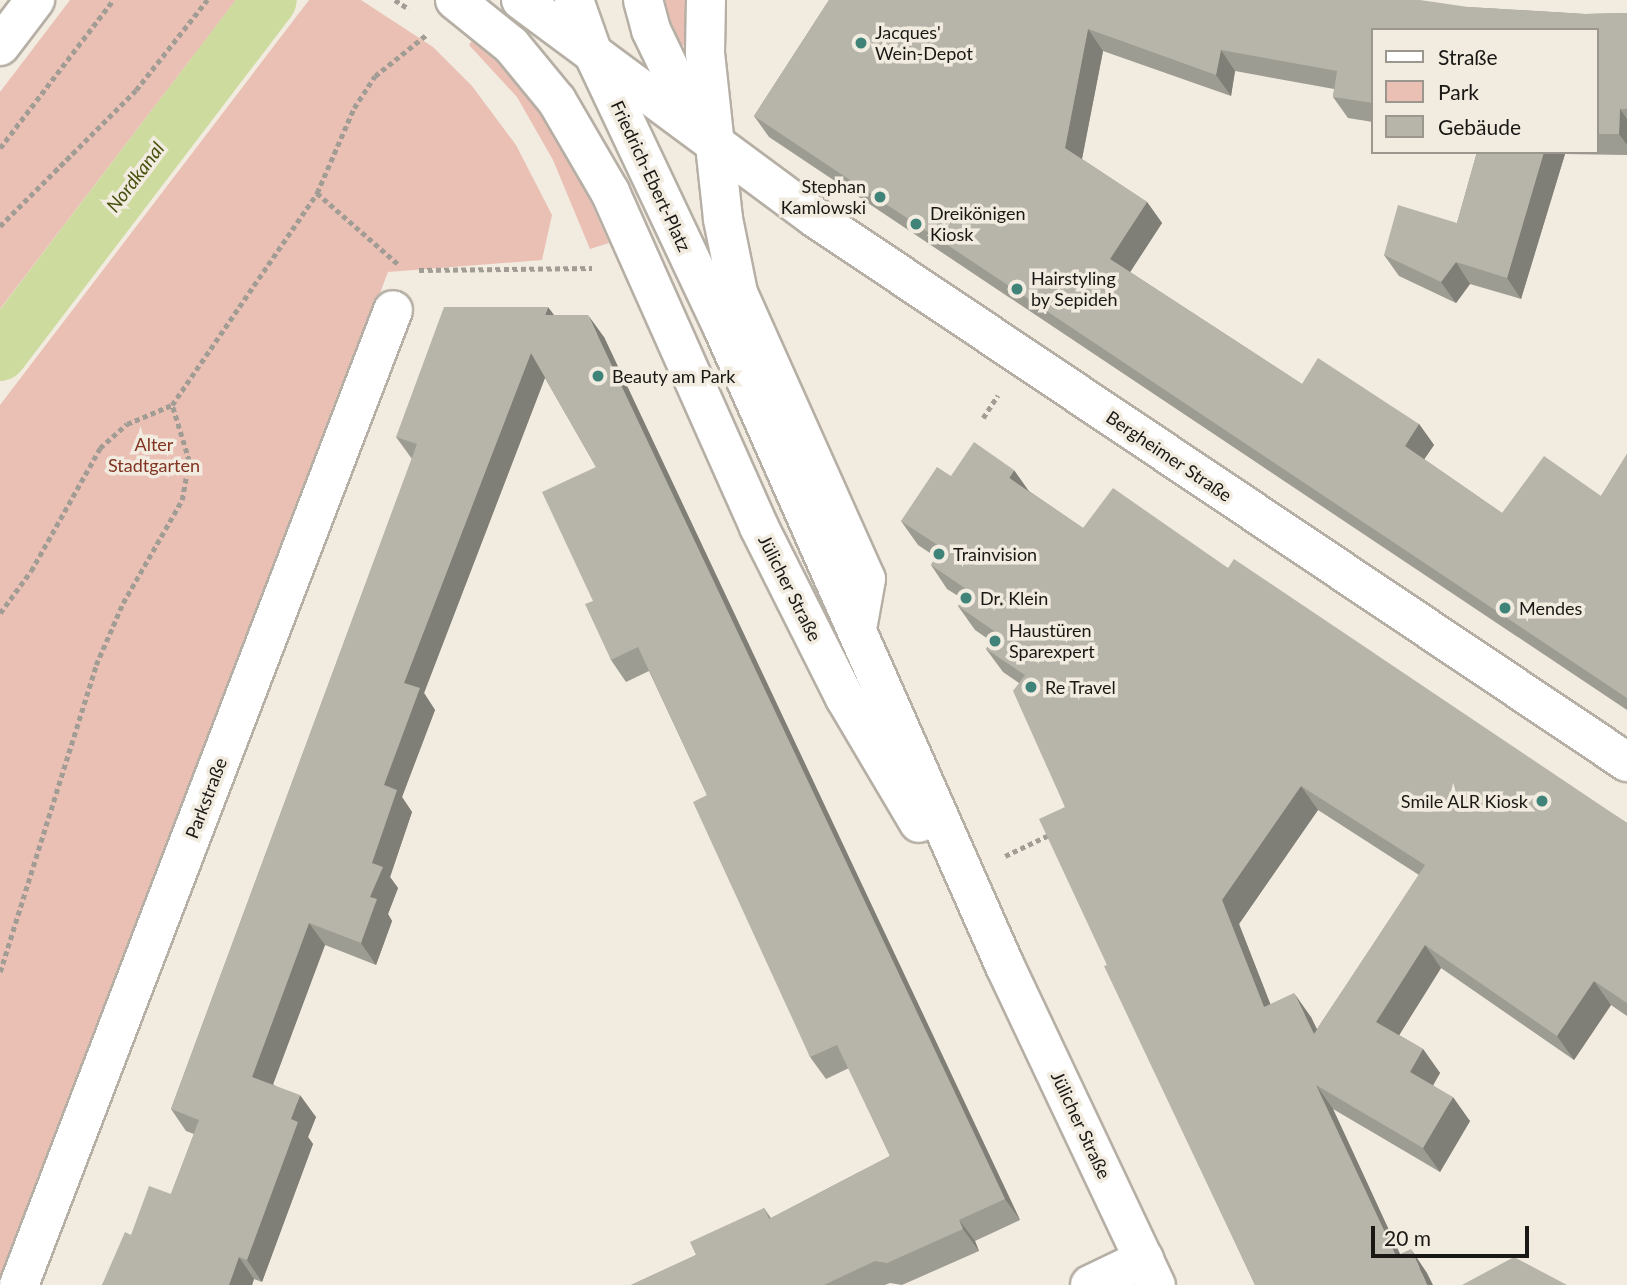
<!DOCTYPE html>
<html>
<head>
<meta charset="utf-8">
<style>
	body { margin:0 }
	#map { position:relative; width:1627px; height:1285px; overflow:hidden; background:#f2ebe0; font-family:Lato,sans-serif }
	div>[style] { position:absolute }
	.green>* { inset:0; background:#eac0b5 }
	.canal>* { height:54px; margin:-27px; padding:0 27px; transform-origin:27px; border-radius:27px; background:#cddb9f }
	.path>* { height:4.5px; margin-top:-2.25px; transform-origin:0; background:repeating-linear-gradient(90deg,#a19c94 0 5px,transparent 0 8.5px) }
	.roads { filter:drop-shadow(2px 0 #b6afa5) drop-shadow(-2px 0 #b6afa5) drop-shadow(0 2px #b6afa5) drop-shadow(0 -2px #b6afa5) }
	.street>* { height:38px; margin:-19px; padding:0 19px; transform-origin:19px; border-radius:19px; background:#fff }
	.secondary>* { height:38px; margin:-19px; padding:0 19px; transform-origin:19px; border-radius:19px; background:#fff }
	.wall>* { inset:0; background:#9d9c92 }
	.shaded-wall>* { inset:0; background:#807f77 }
	.building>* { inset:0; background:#b7b5aa }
	.dots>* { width:19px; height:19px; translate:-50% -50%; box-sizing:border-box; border:4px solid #f2ebe0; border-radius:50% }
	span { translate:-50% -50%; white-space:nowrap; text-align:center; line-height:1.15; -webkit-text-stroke:7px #f2ebe0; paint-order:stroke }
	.poi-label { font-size:18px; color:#1a1814 }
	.left { translate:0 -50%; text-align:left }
	.right { translate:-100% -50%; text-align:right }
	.street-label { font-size:18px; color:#1a1814 }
	.park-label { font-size:18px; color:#813421 }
	.water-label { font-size:19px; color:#47520e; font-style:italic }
	.legend { position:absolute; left:1371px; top:28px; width:228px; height:126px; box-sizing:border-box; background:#f2ebe0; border:2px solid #9c978e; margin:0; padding:9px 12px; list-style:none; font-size:21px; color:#1a1814 }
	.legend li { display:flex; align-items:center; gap:14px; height:35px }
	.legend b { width:35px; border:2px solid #9c978e }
	.scale { position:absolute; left:1371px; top:1226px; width:158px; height:32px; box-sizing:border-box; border:4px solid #1a1814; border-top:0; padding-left:9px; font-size:21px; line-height:24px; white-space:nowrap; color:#1a1814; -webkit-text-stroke:5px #f2ebe0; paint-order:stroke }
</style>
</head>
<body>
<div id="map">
	<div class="green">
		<i style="clip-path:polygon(70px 0,236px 0,0 309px,0 92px)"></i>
		<i style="clip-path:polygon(309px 0,361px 0,433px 47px,472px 86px,516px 145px,552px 215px,542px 260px,388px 272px,5px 1285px,0 1285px,0 405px)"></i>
		<i style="clip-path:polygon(661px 0,695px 0,695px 41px,682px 46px)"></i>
		<i style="clip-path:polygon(478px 32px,543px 112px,573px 162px,609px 243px,590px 249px,553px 160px,517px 97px,469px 45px)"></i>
	</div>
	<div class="canal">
		<i style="left:0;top:354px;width:445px;rotate:-52.7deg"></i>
	</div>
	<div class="path">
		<i style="left:395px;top:0;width:17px;rotate:33deg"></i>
		<i style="left:0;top:148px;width:186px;rotate:-52.6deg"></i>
		<i style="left:317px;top:193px;width:108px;rotate:41.2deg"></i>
		<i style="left:0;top:226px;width:192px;rotate:-45deg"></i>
		<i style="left:136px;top:90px;width:115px;rotate:-51.7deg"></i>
		<i style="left:419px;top:270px;width:173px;rotate:-0.7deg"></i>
		<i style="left:983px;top:418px;width:27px;rotate:-57deg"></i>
		<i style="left:0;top:613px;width:52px;rotate:-53.6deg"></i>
		<i style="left:31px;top:571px;width:141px;rotate:-60.7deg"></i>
		<i style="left:100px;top:448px;width:36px;rotate:-42deg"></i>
		<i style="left:127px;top:424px;width:49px;rotate:-22.9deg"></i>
		<i style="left:172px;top:405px;width:257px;rotate:-55.6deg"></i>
		<i style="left:317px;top:193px;width:93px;rotate:-66.5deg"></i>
		<i style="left:354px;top:108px;width:38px;rotate:-57deg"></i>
		<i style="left:375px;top:76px;width:65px;rotate:-38.8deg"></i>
		<i style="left:1005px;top:856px;width:51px;rotate:-25.6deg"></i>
		<i style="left:0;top:972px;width:322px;rotate:-72.6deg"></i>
		<i style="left:96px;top:665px;width:68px;rotate:-66.5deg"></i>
		<i style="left:123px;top:603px;width:119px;rotate:-60.2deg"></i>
		<i style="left:182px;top:500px;width:40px;rotate:-80deg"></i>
		<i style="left:189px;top:461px;width:59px;rotate:-106.9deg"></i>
	</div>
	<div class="roads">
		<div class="street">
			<i style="left:0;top:46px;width:58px;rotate:-52.7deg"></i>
			<i style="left:19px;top:1285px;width:1044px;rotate:-69.01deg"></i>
			<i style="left:1090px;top:1285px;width:60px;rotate:-25.7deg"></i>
		</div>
		<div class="secondary">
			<i style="left:455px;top:0;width:72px;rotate:38.8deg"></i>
			<i style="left:511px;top:45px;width:72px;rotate:50.6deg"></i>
			<i style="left:557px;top:101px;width:105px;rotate:59.8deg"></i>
			<i style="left:610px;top:192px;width:367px;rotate:66deg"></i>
			<i style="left:759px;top:527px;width:191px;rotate:63.3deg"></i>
			<i style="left:845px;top:698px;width:145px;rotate:59.4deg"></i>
			<i style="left:521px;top:0;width:365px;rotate:36.5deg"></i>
			<i style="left:814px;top:217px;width:979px;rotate:33.84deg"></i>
			<i style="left:574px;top:0;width:54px;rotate:70.6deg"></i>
			<i style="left:592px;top:51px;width:304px;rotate:64.7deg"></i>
			<i style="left:722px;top:326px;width:700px;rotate:66.15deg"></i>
			<i style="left:1005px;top:966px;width:353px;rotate:64.7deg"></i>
			<i style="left:643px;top:0;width:31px;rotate:75deg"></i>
			<i style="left:651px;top:30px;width:58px;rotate:64.3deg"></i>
			<i style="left:676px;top:82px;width:49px;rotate:56.6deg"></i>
			<i style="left:706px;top:0;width:53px;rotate:91.1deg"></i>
			<i style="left:705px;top:53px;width:167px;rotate:83.8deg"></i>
			<i style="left:723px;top:219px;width:76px;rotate:78.5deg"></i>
			<i style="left:738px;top:293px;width:313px;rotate:65.9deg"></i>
			<i style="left:866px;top:579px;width:51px;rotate:100.2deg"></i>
		</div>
	</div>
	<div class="wall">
		<i style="clip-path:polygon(829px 0,1468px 7px,1585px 14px,1627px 13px,1627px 155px,1565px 154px,1521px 299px,1470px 284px,1456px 303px,1399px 276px,1384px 255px,1457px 223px,1477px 152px,1597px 152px,1597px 30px,1373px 30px,1373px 122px,1348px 118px,1333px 97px,1334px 89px,1235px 71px,1231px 96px,1103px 51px,1082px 159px,1147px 202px,1162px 223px,1130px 272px,1302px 384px,1419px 424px,1434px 445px,1424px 459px,1502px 513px,1601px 496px,1627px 454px,1627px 710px,769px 137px,754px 116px)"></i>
		<i style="clip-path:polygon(555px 315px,604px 337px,1020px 1220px,975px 1241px,979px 1251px,902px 1285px,890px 1283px,885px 1285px,631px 1285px,696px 1255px,764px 1208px,771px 1218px,890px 1156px,849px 1068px,826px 1079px,810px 1057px,707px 795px,649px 671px,626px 682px,611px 660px,593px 601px,596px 467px,545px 378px,424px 693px,435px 710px,402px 797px,412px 812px,390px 877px,398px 888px,388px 914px,392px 921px,376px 965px,325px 945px,273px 1084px,316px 1117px,308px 1137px,313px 1144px,262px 1282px,254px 1279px,252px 1285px,102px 1285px,131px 1235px,171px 1194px,194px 1134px,186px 1131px,171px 1109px,412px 459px,396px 437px)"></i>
		<i style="clip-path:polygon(evenodd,951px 476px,1029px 491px,1083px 528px,1228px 568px,1627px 823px,1627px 1016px,1611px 1005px,1574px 1060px,1441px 968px,1399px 1035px,1423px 1049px,1440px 1073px,1433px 1085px,1470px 1121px,1440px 1172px,1333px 1109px,1400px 1254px,1427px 1273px,1255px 1285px,1107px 965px,1065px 807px,1019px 683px,1003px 672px,986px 649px,991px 641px,975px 630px,958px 606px,963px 599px,947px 589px,931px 565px,936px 557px,918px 545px,901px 521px,951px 476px,1318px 810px,1419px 875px,1317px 1029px,1311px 1017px,1270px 1004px,1239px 924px,1318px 810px)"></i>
	</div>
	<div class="shaded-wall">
		<i style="clip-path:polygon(1088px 29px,1103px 51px,1080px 169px,1065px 148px)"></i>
		<i style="clip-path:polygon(1221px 50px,1235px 71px,1231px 96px,1216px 75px)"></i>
		<i style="clip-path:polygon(1620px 109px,1627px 119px,1627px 145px,1619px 134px)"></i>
		<i style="clip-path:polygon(1544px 152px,1564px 152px,1565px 154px,1521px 299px,1507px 278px)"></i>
		<i style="clip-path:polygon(1147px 202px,1162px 223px,1125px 280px,1110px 259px)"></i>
		<i style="clip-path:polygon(1456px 262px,1470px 284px,1456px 303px,1441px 282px)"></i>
		<i style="clip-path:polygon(548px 307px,564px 328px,545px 315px)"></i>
		<i style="clip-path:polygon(588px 315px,604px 337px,1020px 1220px,1005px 1199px)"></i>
		<i style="clip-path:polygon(531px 353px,546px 375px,424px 693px,435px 710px,402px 797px,412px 812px,390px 877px,398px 888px,388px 914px,392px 921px,376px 965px,361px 943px,370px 897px,372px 863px,384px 785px,404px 683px)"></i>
		<i style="clip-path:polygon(1419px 424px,1434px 445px,1419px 467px,1405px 446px)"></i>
		<i style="clip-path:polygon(1014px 470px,1031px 494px,1009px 478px)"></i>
		<i style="clip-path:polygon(1301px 786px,1318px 810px,1239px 924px,1281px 1031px,1264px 1007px,1222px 900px)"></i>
		<i style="clip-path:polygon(309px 923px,325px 945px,268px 1098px,252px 1077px)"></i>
		<i style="clip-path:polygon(1425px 945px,1441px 968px,1393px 1045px,1376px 1022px)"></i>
		<i style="clip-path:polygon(1594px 981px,1611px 1005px,1574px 1060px,1557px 1036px)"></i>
		<i style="clip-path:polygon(1294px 993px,1311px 1017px,1330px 1058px,1314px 1034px)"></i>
		<i style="clip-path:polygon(1423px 1049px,1440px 1073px,1427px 1096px,1410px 1072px)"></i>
		<i style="clip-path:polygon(1316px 1085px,1333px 1109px,1412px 1280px,1396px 1256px)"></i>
		<i style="clip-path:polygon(300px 1095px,316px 1117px,308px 1137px,313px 1144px,262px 1282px,247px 1260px,291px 1119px)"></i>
		<i style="clip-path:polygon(1453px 1097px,1470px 1121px,1440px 1172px,1423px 1148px)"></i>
		<i style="clip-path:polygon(959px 1220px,975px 1241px,979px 1251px,963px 1229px)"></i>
		<i style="clip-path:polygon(1411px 1249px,1427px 1273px,1433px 1285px,1427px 1285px)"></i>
		<i style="clip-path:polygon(239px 1257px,254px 1279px,252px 1285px,229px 1285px)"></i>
	</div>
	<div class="building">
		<i style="clip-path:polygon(829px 0,1420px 0,1468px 7px,1585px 14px,1627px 13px,1627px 109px,1620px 109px,1619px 134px,1597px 134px,1597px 30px,1373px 30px,1373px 103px,1333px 97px,1337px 71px,1221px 50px,1216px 75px,1088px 29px,1065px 148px,1147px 202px,1110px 259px,1302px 384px,1318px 358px,1419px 424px,1405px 446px,1502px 513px,1544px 456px,1601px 496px,1627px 454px,1627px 698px,754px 116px)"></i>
		<i style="clip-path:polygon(1477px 152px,1544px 152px,1507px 278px,1456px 262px,1441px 282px,1384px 255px,1398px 205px,1457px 223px)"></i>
		<i style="clip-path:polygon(444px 307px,548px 307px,545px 315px,588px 315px,1005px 1199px,959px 1220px,963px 1229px,887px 1263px,875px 1261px,824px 1285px,631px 1285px,696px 1255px,690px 1242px,764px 1208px,769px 1219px,890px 1156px,837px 1045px,810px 1057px,693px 802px,707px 795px,638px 647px,611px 660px,585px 604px,593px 601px,542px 492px,596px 467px,531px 353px,404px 683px,420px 688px,384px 785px,397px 790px,372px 863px,383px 867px,370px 897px,377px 899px,361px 943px,309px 923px,252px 1077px,300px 1095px,291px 1119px,298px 1122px,247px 1260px,239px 1257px,229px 1285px,102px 1285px,125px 1232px,131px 1235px,149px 1186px,171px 1194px,199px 1120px,171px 1109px,417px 444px,396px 437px)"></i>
		<i style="clip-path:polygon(evenodd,974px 442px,1014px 470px,1009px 478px,1083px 528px,1113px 488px,1228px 568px,1234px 559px,1627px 823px,1627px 1003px,1594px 981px,1557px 1036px,1425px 945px,1376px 1022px,1423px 1049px,1410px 1072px,1453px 1097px,1423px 1148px,1316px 1085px,1396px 1256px,1411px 1249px,1427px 1285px,1255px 1285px,1104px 966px,1107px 965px,1039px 819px,1065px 807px,1013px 691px,1025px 675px,986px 649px,997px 633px,958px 606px,969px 591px,931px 565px,942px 548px,901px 521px,937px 467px,951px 476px,974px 442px,1301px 786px,1425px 865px,1314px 1034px,1294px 993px,1264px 1007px,1222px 900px,1301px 786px)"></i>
		<i style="clip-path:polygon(1514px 1257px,1567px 1285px,1462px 1285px)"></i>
	</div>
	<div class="dots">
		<i style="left:861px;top:43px;background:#408479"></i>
		<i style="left:880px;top:197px;background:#408479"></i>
		<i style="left:916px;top:224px;background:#408479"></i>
		<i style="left:1017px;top:289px;background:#408479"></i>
		<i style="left:598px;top:376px;background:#408479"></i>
		<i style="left:939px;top:554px;background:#408479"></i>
		<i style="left:966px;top:598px;background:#408479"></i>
		<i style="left:1505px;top:608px;background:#408479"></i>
		<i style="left:995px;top:641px;background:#408479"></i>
		<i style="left:1031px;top:687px;background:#408479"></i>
		<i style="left:1542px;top:801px;background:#408479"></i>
	</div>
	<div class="poi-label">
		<span class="left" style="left:875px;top:43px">Jacques'<br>Wein-Depot</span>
		<span class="right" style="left:866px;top:197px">Stephan<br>Kamlowski</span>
		<span class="left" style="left:930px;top:224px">Dreikönigen<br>Kiosk</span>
		<span class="left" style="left:1031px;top:289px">Hairstyling<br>by Sepideh</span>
		<span class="left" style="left:612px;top:376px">Beauty am Park</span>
		<span class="left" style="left:953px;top:554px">Trainvision</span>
		<span class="left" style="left:980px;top:598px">Dr. Klein</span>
		<span class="left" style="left:1519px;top:608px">Mendes</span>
		<span class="left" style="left:1009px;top:641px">Haustüren<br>Sparexpert</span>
		<span class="left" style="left:1045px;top:687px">Re Travel</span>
		<span class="right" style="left:1528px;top:801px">Smile ALR Kiosk</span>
	</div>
	<div class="street-label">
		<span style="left:651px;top:176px;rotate:65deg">Friedrich-Ebert-Platz</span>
		<span style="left:1169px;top:456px;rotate:34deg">Bergheimer Straße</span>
		<span style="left:790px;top:588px;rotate:63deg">Jülicher Straße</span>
		<span style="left:206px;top:798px;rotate:-69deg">Parkstraße</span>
		<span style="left:1081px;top:1125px;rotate:65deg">Jülicher Straße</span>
	</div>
	<div class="park-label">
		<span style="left:154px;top:455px">Alter<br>Stadtgarten</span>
	</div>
	<div class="water-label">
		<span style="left:135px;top:177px;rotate:-53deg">Nordkanal</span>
	</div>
	<ul class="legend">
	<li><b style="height:9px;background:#fff"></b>Straße</li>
	<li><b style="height:19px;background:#eac0b5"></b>Park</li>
	<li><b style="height:19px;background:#b7b5aa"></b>Gebäude</li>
	</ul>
	<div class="scale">20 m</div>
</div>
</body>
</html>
